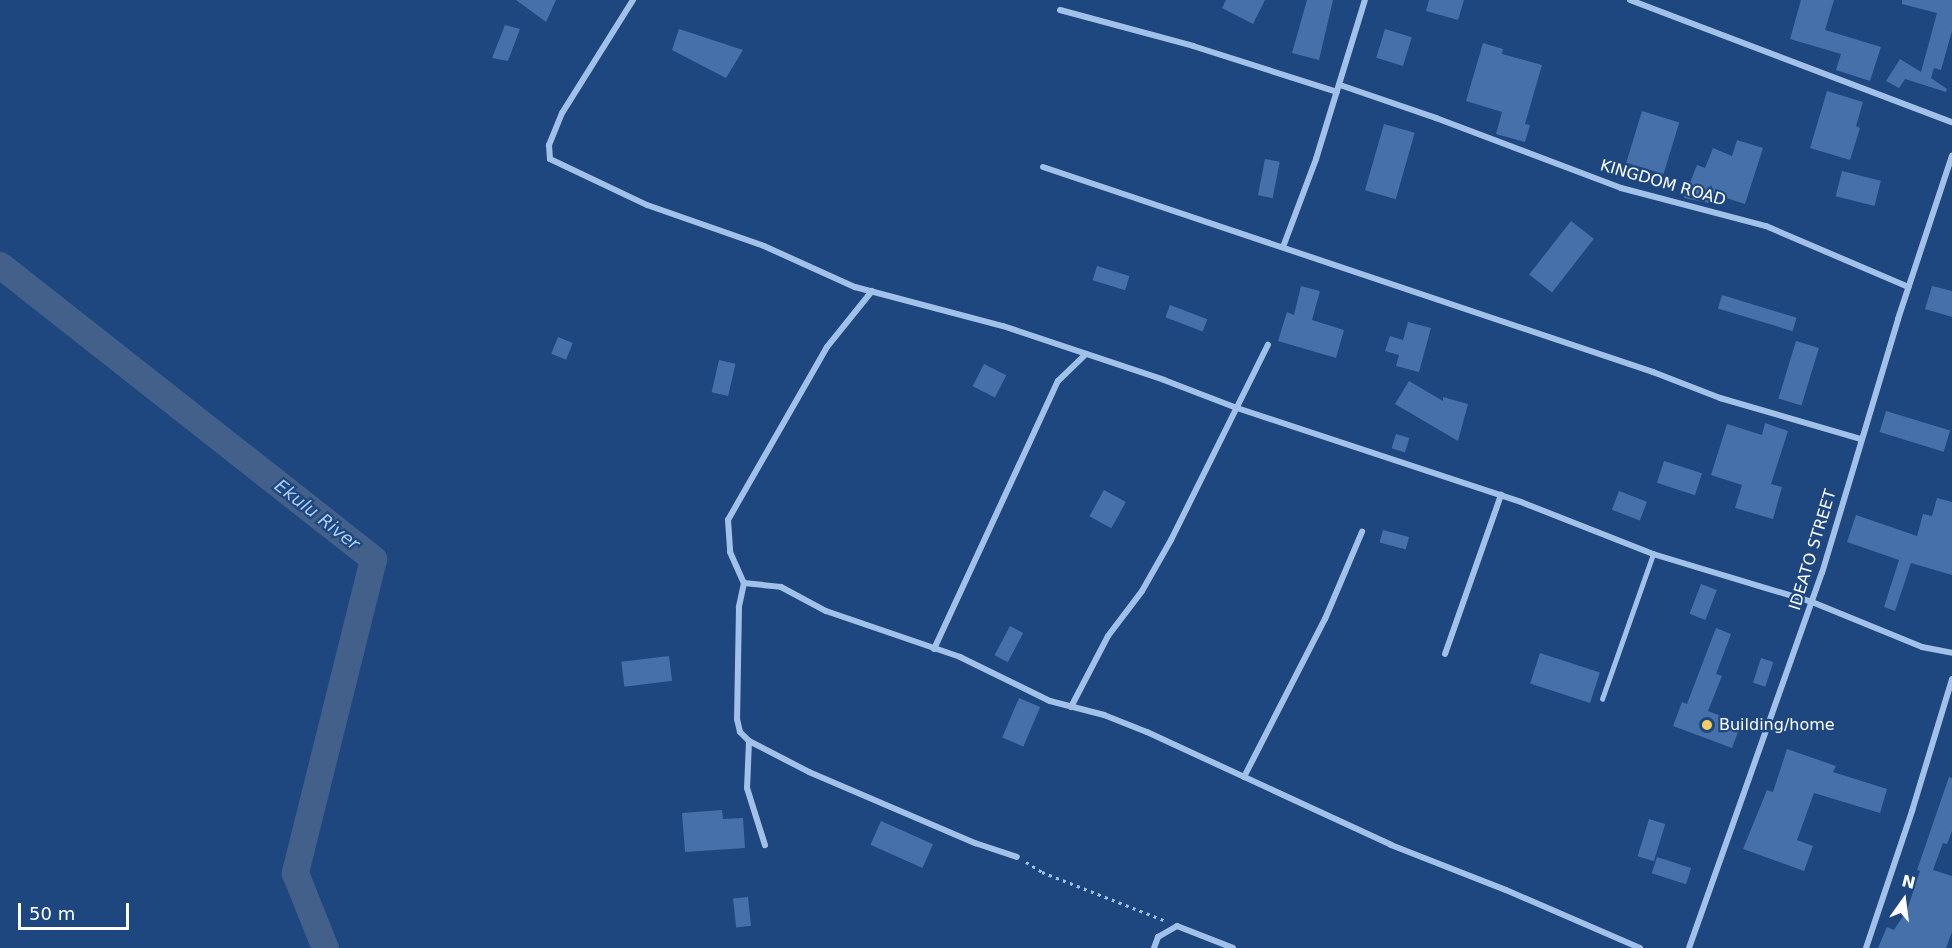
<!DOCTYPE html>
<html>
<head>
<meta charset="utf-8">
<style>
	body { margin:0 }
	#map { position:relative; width:1952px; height:948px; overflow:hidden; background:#1e4780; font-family:"DejaVu Sans",sans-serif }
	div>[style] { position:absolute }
	.river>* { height:27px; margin:-13.5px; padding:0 13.5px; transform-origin:13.5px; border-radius:13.5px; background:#42608a }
	.building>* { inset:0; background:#4670aa; transform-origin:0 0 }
	.path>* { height:3px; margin-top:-1.5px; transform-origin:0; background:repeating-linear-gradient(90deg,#a2c1e9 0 3px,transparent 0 7.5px) }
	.lane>* { height:4.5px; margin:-2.25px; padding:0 2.25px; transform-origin:2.25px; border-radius:2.25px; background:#a2c1e9 }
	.street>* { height:6px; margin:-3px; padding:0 3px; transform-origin:3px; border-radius:3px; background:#a2c1e9 }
	.dots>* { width:16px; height:16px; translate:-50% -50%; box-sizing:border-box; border:3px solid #1e4780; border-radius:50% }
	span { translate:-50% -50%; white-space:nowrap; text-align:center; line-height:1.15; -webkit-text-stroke:4.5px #1e4780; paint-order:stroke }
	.street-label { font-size:16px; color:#fff }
	.poi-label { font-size:16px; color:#fff }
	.left { translate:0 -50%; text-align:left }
	.water-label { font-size:18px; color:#adcbf0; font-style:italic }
	.north { position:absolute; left:1874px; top:870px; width:60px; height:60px; -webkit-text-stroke:4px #1e4780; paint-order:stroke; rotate:14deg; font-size:16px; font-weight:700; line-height:24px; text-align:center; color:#fff }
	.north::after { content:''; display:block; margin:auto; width:21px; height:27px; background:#fff; clip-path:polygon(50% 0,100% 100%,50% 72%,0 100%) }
	.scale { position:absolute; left:18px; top:903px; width:111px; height:27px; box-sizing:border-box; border:3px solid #fff; border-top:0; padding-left:8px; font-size:18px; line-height:21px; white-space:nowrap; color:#fff; -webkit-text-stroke:4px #1e4780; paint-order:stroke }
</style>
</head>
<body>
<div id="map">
	<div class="river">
		<i style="left:0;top:265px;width:475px;rotate:38.2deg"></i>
		<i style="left:373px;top:559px;width:324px;rotate:104deg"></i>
		<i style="left:295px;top:873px;width:81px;rotate:68.2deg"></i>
	</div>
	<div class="building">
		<i style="clip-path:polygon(516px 0,556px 0,546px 22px)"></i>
		<i style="clip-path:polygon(1226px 0,1265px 0,1253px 24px,1222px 8px)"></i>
		<i style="clip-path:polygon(1307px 0,1333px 0,1319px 60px,1292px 53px)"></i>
		<i style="clip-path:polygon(1429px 0,1464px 0,1458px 20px,1426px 11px)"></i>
		<i style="clip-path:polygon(1801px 0,1834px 0,1825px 30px,1881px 47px,1870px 81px,1836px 70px,1841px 54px,1790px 39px)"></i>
		<i style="clip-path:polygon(1902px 0,1952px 0,1952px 31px,1941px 70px,1934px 68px,1931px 78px,1947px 89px,1946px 92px,1905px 79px,1899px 88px,1886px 81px,1900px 59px,1921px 72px,1937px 13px,1902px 4px)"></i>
		<i style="clip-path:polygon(505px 25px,520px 29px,508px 61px,492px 58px)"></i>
		<i style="clip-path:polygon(679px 29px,743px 50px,726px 78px,672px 50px)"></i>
		<i style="left:1385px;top:29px;width:28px;height:30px;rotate:17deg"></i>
		<i style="clip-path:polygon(1483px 43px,1503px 49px,1502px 54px,1542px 65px,1525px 124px,1530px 125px,1525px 142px,1496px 134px,1502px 112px,1466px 101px)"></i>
		<i style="clip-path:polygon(1827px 91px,1863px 102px,1856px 126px,1860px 128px,1850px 160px,1810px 148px)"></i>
		<i style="left:1642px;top:111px;width:39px;height:54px;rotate:17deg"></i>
		<i style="left:1384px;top:124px;width:32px;height:69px;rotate:16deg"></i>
		<i style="clip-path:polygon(1737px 140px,1763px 148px,1745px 204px,1711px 193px,1709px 203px,1684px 198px,1697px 165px,1705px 168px,1713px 148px,1732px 156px)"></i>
		<i style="left:1265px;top:159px;width:15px;height:37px;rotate:11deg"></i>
		<i style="left:1842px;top:171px;width:40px;height:26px;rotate:14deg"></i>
		<i style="left:1571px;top:221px;width:29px;height:68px;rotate:38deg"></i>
		<i style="left:1097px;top:266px;width:34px;height:15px;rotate:17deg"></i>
		<i style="clip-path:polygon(1301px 286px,1320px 291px,1312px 320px,1344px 330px,1336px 358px,1278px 341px,1287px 312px,1294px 315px)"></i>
		<i style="clip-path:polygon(1932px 286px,1952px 291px,1952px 317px,1925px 309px)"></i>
		<i style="left:1722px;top:295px;width:78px;height:14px;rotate:17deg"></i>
		<i style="left:1170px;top:305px;width:40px;height:13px;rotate:21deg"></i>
		<i style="clip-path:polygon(1408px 322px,1431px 328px,1419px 372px,1396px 366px,1399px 355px,1385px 351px,1390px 336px,1403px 340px)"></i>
		<i style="left:558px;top:337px;width:16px;height:18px;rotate:22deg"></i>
		<i style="left:1796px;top:341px;width:24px;height:60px;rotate:17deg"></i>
		<i style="left:719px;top:360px;width:17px;height:33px;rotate:13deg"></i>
		<i style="left:984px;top:364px;width:25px;height:25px;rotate:27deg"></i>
		<i style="clip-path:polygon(1409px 381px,1443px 401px,1443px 397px,1468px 404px,1458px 441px,1395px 404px)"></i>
		<i style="left:1886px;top:411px;width:67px;height:22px;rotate:17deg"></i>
		<i style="clip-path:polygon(1765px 423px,1788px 431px,1771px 484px,1782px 487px,1773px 519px,1735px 508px,1742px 485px,1711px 475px,1727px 424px,1762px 435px)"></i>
		<i style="left:1396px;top:434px;width:14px;height:15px;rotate:17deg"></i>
		<i style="left:1664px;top:461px;width:40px;height:23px;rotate:18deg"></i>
		<i style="left:1104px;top:490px;width:25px;height:30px;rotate:29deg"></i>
		<i style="left:1619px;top:491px;width:30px;height:20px;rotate:21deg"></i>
		<i style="clip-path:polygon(1937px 498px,1952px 502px,1952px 575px,1911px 563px,1895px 611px,1884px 607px,1899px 560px,1847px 542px,1856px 515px,1917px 536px,1923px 514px,1932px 516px)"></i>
		<i style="left:1383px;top:530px;width:27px;height:13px;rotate:15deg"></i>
		<i style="left:1701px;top:584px;width:17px;height:32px;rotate:21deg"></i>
		<i style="left:1010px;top:626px;width:15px;height:33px;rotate:28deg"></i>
		<i style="clip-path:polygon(1716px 628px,1731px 634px,1716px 674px,1722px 676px,1708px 711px,1741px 724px,1732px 748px,1673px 726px,1682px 702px,1687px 704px)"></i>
		<i style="left:1540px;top:653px;width:63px;height:32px;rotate:18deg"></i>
		<i style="left:669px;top:656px;width:25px;height:48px;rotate:83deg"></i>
		<i style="left:1761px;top:658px;width:13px;height:26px;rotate:18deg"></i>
		<i style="left:1019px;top:698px;width:23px;height:43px;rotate:23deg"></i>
		<i style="clip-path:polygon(1787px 749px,1836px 766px,1833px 772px,1887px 789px,1880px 813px,1814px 793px,1797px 840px,1813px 846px,1804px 871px,1743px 849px,1767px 790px,1773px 792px)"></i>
		<i style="clip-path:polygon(1949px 777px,1952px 778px,1952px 831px,1947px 844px,1943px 843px,1933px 870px,1952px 876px,1952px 932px,1946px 948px,1878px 948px,1887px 927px,1894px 930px,1907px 910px,1920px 871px,1917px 870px)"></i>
		<i style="clip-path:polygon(722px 810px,723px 819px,743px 818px,745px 848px,685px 852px,682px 813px)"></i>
		<i style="left:1649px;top:819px;width:17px;height:39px;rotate:17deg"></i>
		<i style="left:881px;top:821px;width:57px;height:26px;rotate:24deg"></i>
		<i style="left:1657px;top:857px;width:36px;height:17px;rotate:18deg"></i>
		<i style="left:748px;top:897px;width:29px;height:15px;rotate:84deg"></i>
	</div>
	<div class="path">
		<i style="left:1026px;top:862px;width:19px;rotate:32deg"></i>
		<i style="left:1042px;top:872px;width:133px;rotate:21.6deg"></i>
	</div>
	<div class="lane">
		<i style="left:1602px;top:699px;width:154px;rotate:-70.6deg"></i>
	</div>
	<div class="street">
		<i style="left:633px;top:0;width:133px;rotate:122.1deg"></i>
		<i style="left:562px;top:113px;width:35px;rotate:112deg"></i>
		<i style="left:549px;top:145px;width:14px;rotate:86deg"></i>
		<i style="left:550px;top:159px;width:107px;rotate:25.4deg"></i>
		<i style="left:647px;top:205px;width:124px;rotate:19.3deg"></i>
		<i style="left:764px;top:246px;width:100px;rotate:24.3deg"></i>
		<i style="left:855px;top:287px;width:153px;rotate:14.8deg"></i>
		<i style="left:1003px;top:326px;width:170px;rotate:18.5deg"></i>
		<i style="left:1164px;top:380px;width:78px;rotate:21deg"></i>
		<i style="left:1237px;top:408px;width:299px;rotate:18.3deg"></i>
		<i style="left:1521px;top:502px;width:142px;rotate:21.5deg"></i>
		<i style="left:1653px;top:554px;width:166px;rotate:16.8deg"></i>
		<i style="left:1812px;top:602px;width:119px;rotate:22.2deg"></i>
		<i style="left:1922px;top:647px;width:31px;rotate:11deg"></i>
		<i style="left:1630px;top:0;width:344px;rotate:20.8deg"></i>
		<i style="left:1060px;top:10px;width:138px;rotate:15.1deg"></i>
		<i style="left:1193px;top:46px;width:151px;rotate:17.7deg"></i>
		<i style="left:1340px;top:85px;width:102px;rotate:19deg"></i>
		<i style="left:1436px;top:118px;width:198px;rotate:20.7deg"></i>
		<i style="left:1621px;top:188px;width:150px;rotate:14.7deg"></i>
		<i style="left:1766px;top:226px;width:155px;rotate:23.2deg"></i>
		<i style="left:1043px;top:167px;width:644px;rotate:18.58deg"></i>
		<i style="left:1653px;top:372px;width:72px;rotate:21.2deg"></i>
		<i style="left:1720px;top:398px;width:147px;rotate:16.2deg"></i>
		<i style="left:1283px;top:247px;width:94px;rotate:-69.4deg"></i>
		<i style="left:1316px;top:159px;width:166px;rotate:-72.9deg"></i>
		<i style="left:872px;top:291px;width:72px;rotate:128.8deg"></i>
		<i style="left:827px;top:347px;width:199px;rotate:119.8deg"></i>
		<i style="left:728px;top:520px;width:32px;rotate:86deg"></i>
		<i style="left:730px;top:552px;width:34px;rotate:66deg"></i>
		<i style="left:744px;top:583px;width:25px;rotate:102deg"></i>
		<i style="left:739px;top:607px;width:112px;rotate:91deg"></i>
		<i style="left:737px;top:719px;width:13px;rotate:77deg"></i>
		<i style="left:740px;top:732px;width:13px;rotate:45deg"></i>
		<i style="left:749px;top:741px;width:68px;rotate:27.3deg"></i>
		<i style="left:809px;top:772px;width:181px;rotate:23.2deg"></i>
		<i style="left:975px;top:843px;width:44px;rotate:18.4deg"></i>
		<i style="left:744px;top:583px;width:37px;rotate:6deg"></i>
		<i style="left:781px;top:587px;width:51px;rotate:28.1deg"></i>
		<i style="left:826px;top:611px;width:142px;rotate:18.9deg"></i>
		<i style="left:960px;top:657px;width:100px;rotate:26.1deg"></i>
		<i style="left:1050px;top:701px;width:56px;rotate:14.5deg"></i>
		<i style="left:1104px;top:715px;width:46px;rotate:21.6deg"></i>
		<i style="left:1147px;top:732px;width:269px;rotate:24.8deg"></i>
		<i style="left:1391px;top:845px;width:123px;rotate:21.4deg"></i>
		<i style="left:1506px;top:890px;width:146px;rotate:23.4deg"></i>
		<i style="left:934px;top:649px;width:295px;rotate:-65.2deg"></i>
		<i style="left:1058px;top:381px;width:39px;rotate:-44deg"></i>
		<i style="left:1445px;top:654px;width:169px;rotate:-70.6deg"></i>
		<i style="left:1071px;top:707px;width:80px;rotate:-62.5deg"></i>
		<i style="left:1108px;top:636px;width:56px;rotate:-52.9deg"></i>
		<i style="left:1142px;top:591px;width:59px;rotate:-60.4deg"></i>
		<i style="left:1171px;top:540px;width:218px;rotate:-63.6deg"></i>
		<i style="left:749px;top:741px;width:47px;rotate:92.4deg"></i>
		<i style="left:747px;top:788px;width:60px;rotate:72.5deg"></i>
		<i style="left:1244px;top:777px;width:178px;rotate:-62.9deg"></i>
		<i style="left:1325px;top:619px;width:95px;rotate:-67deg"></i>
		<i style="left:1154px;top:948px;width:12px;rotate:-70deg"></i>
		<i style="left:1158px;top:937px;width:22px;rotate:-30deg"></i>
		<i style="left:1177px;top:926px;width:60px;rotate:21.4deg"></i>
		<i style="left:1689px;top:948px;width:398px;rotate:-70.5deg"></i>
		<i style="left:1822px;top:573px;width:265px;rotate:-73.3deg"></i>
		<i style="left:1898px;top:319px;width:172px;rotate:-71.7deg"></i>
		<i style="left:1866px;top:948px;width:145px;rotate:-71.4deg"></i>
		<i style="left:1912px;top:811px;width:138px;rotate:-73.1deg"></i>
	</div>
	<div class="dots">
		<i style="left:1707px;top:725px;background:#f8cf61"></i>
	</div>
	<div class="street-label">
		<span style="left:1663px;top:183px;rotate:16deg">KINGDOM ROAD</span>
		<span style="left:1813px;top:550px;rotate:-73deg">IDEATO STREET</span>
	</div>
	<div class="poi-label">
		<span class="left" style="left:1719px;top:725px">Building/home</span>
	</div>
	<div class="water-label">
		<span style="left:317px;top:515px;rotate:38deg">Ekulu River</span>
	</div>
	<div class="north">N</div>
	<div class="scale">50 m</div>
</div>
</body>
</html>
